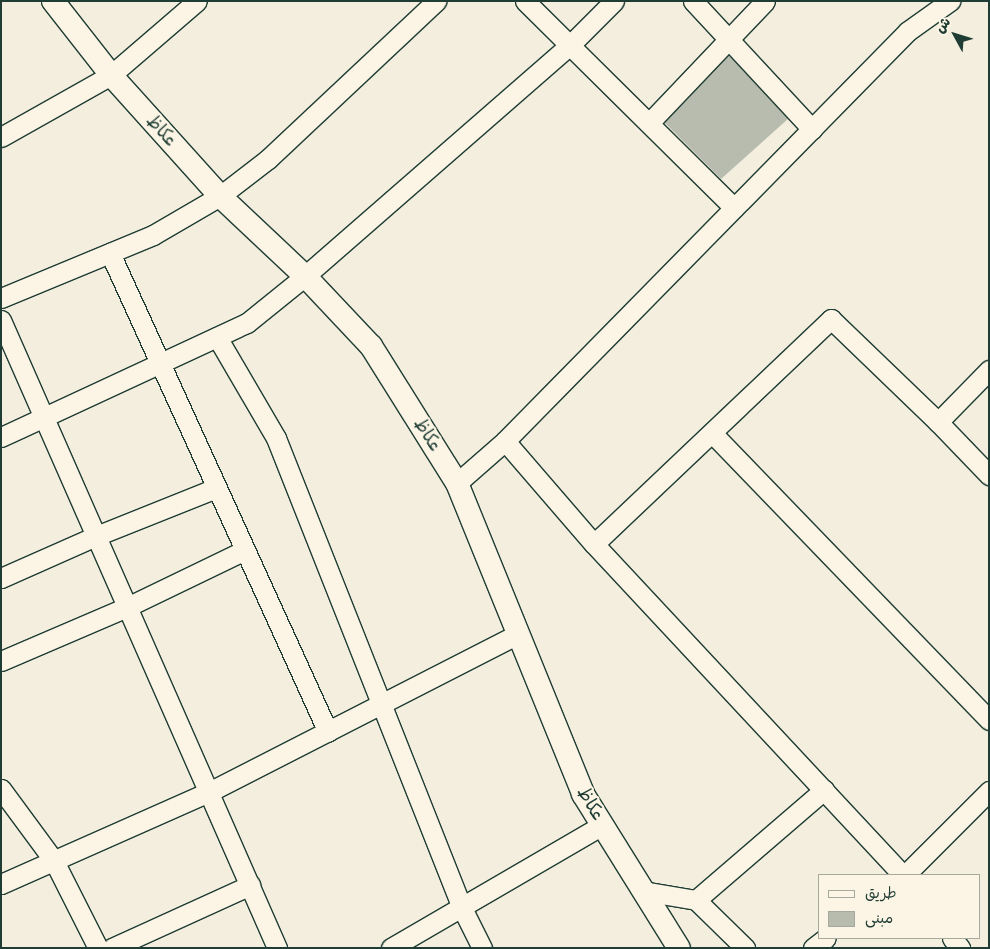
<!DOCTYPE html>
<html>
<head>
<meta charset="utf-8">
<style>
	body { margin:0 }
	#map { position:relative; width:990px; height:949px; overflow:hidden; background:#f3eede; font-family:"Architects Daughter","Playpen Sans Arabic",sans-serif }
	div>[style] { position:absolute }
	.building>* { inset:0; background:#b8bcae }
	.roads { filter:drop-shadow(1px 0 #1f3d34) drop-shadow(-1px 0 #1f3d34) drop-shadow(0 1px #1f3d34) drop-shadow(0 -1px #1f3d34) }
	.minor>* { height:19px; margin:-9.5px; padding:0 9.5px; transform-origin:9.5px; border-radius:9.5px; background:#fcf5e5 }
	.tertiary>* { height:22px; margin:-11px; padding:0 11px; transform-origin:11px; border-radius:11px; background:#fcf5e5 }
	span { translate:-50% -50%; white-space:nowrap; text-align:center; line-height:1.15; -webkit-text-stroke:4px #fcf5e5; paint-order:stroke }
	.street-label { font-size:18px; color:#1f3d34 }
	.frame { position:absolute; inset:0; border:2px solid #1f3d34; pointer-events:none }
	.legend { position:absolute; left:818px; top:874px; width:162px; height:65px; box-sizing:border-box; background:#fcf5e5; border:1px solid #a4ab9e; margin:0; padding:6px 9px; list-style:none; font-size:15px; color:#1f3d34 }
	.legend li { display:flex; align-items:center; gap:10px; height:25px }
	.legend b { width:25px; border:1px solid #a4ab9e }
	.north { position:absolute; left:930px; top:10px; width:50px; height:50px; -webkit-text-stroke:4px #fcf5e5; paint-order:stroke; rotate:309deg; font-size:14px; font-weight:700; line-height:20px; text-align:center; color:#1f3d34 }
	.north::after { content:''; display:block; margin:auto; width:18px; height:22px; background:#1f3d34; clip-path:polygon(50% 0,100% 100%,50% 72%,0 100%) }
</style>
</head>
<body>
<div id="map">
	<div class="building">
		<i style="clip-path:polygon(729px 51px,788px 109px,789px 118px,721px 179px,661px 119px)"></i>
	</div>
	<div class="roads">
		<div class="minor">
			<i style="left:525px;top:1px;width:294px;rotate:44.7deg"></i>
			<i style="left:693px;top:1px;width:175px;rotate:47.1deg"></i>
			<i style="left:649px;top:123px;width:168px;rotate:-46.4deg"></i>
			<i style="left:1px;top:137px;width:126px;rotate:-29.4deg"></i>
			<i style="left:111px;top:75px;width:113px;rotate:-40.7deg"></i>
			<i style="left:110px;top:253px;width:526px;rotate:65.53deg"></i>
			<i style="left:1px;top:298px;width:165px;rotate:-22.5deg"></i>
			<i style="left:153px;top:235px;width:78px;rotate:-30.2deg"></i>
			<i style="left:220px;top:196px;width:61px;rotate:-37.6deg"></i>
			<i style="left:268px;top:159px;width:231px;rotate:-43.2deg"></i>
			<i style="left:1px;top:320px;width:686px;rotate:66.27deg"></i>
			<i style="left:217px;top:337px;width:117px;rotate:59.7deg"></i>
			<i style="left:276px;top:438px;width:505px;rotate:68.41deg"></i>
			<i style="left:462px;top:908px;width:45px;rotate:63.4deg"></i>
			<i style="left:938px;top:422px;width:73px;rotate:-45.6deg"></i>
			<i style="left:712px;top:433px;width:399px;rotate:46deg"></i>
			<i style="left:1px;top:437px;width:271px;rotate:-24.9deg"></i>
			<i style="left:247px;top:323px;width:75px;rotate:-39deg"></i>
			<i style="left:305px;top:276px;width:352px;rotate:-41.1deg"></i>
			<i style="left:570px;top:45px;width:62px;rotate:-45deg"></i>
			<i style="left:505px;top:441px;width:136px;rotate:49.2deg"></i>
			<i style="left:594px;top:544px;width:453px;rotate:47deg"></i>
			<i style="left:457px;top:483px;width:64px;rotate:-41.2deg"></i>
			<i style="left:505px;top:441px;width:575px;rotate:-45.49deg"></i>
			<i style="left:908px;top:31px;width:52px;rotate:-35.5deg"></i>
			<i style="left:594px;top:544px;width:327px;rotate:-43.5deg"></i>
			<i style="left:831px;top:319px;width:149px;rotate:43.9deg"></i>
			<i style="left:938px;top:422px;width:74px;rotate:46.1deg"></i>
			<i style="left:1px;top:578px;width:104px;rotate:-23.9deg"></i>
			<i style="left:96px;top:536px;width:129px;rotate:-21.8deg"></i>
			<i style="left:1px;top:661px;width:137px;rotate:-23.2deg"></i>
			<i style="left:127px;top:607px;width:131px;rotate:-25.8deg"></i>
			<i style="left:1px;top:789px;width:89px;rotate:53.6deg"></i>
			<i style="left:54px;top:861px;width:97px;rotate:63.2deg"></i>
			<i style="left:905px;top:875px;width:119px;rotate:-45deg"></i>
			<i style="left:1px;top:884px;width:227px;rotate:-23.9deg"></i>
			<i style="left:209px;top:792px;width:347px;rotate:-27.1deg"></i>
			<i style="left:643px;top:891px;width:54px;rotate:9.6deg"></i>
			<i style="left:696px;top:900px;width:69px;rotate:44.4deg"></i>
			<i style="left:696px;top:900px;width:169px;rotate:-40.7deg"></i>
			<i style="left:952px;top:938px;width:13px;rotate:51deg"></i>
			<i style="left:112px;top:948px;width:152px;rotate:-24.5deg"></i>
			<i style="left:391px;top:948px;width:244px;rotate:-30.2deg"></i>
			<i style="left:813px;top:948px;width:16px;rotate:-38deg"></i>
		</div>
		<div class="tertiary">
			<i style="left:53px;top:1px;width:94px;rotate:51.9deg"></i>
			<i style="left:111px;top:75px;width:163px;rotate:48deg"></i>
			<i style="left:220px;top:196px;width:117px;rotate:43.3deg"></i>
			<i style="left:305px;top:276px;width:96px;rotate:46.7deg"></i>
			<i style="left:371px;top:346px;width:162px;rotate:57.9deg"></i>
			<i style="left:457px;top:483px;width:336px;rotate:67.9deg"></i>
			<i style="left:583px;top:794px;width:181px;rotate:58.1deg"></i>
		</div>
	</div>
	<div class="street-label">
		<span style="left:161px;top:131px;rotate:48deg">عكاظ</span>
		<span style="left:427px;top:435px;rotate:58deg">عكاظ</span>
		<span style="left:590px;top:804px;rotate:60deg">عكاظ</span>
	</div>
	<div class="frame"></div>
	<ul class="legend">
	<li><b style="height:6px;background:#fcf5e5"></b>طريق</li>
	<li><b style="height:14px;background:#b8bcae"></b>مبنى</li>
	</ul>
	<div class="north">ش</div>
</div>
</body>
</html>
